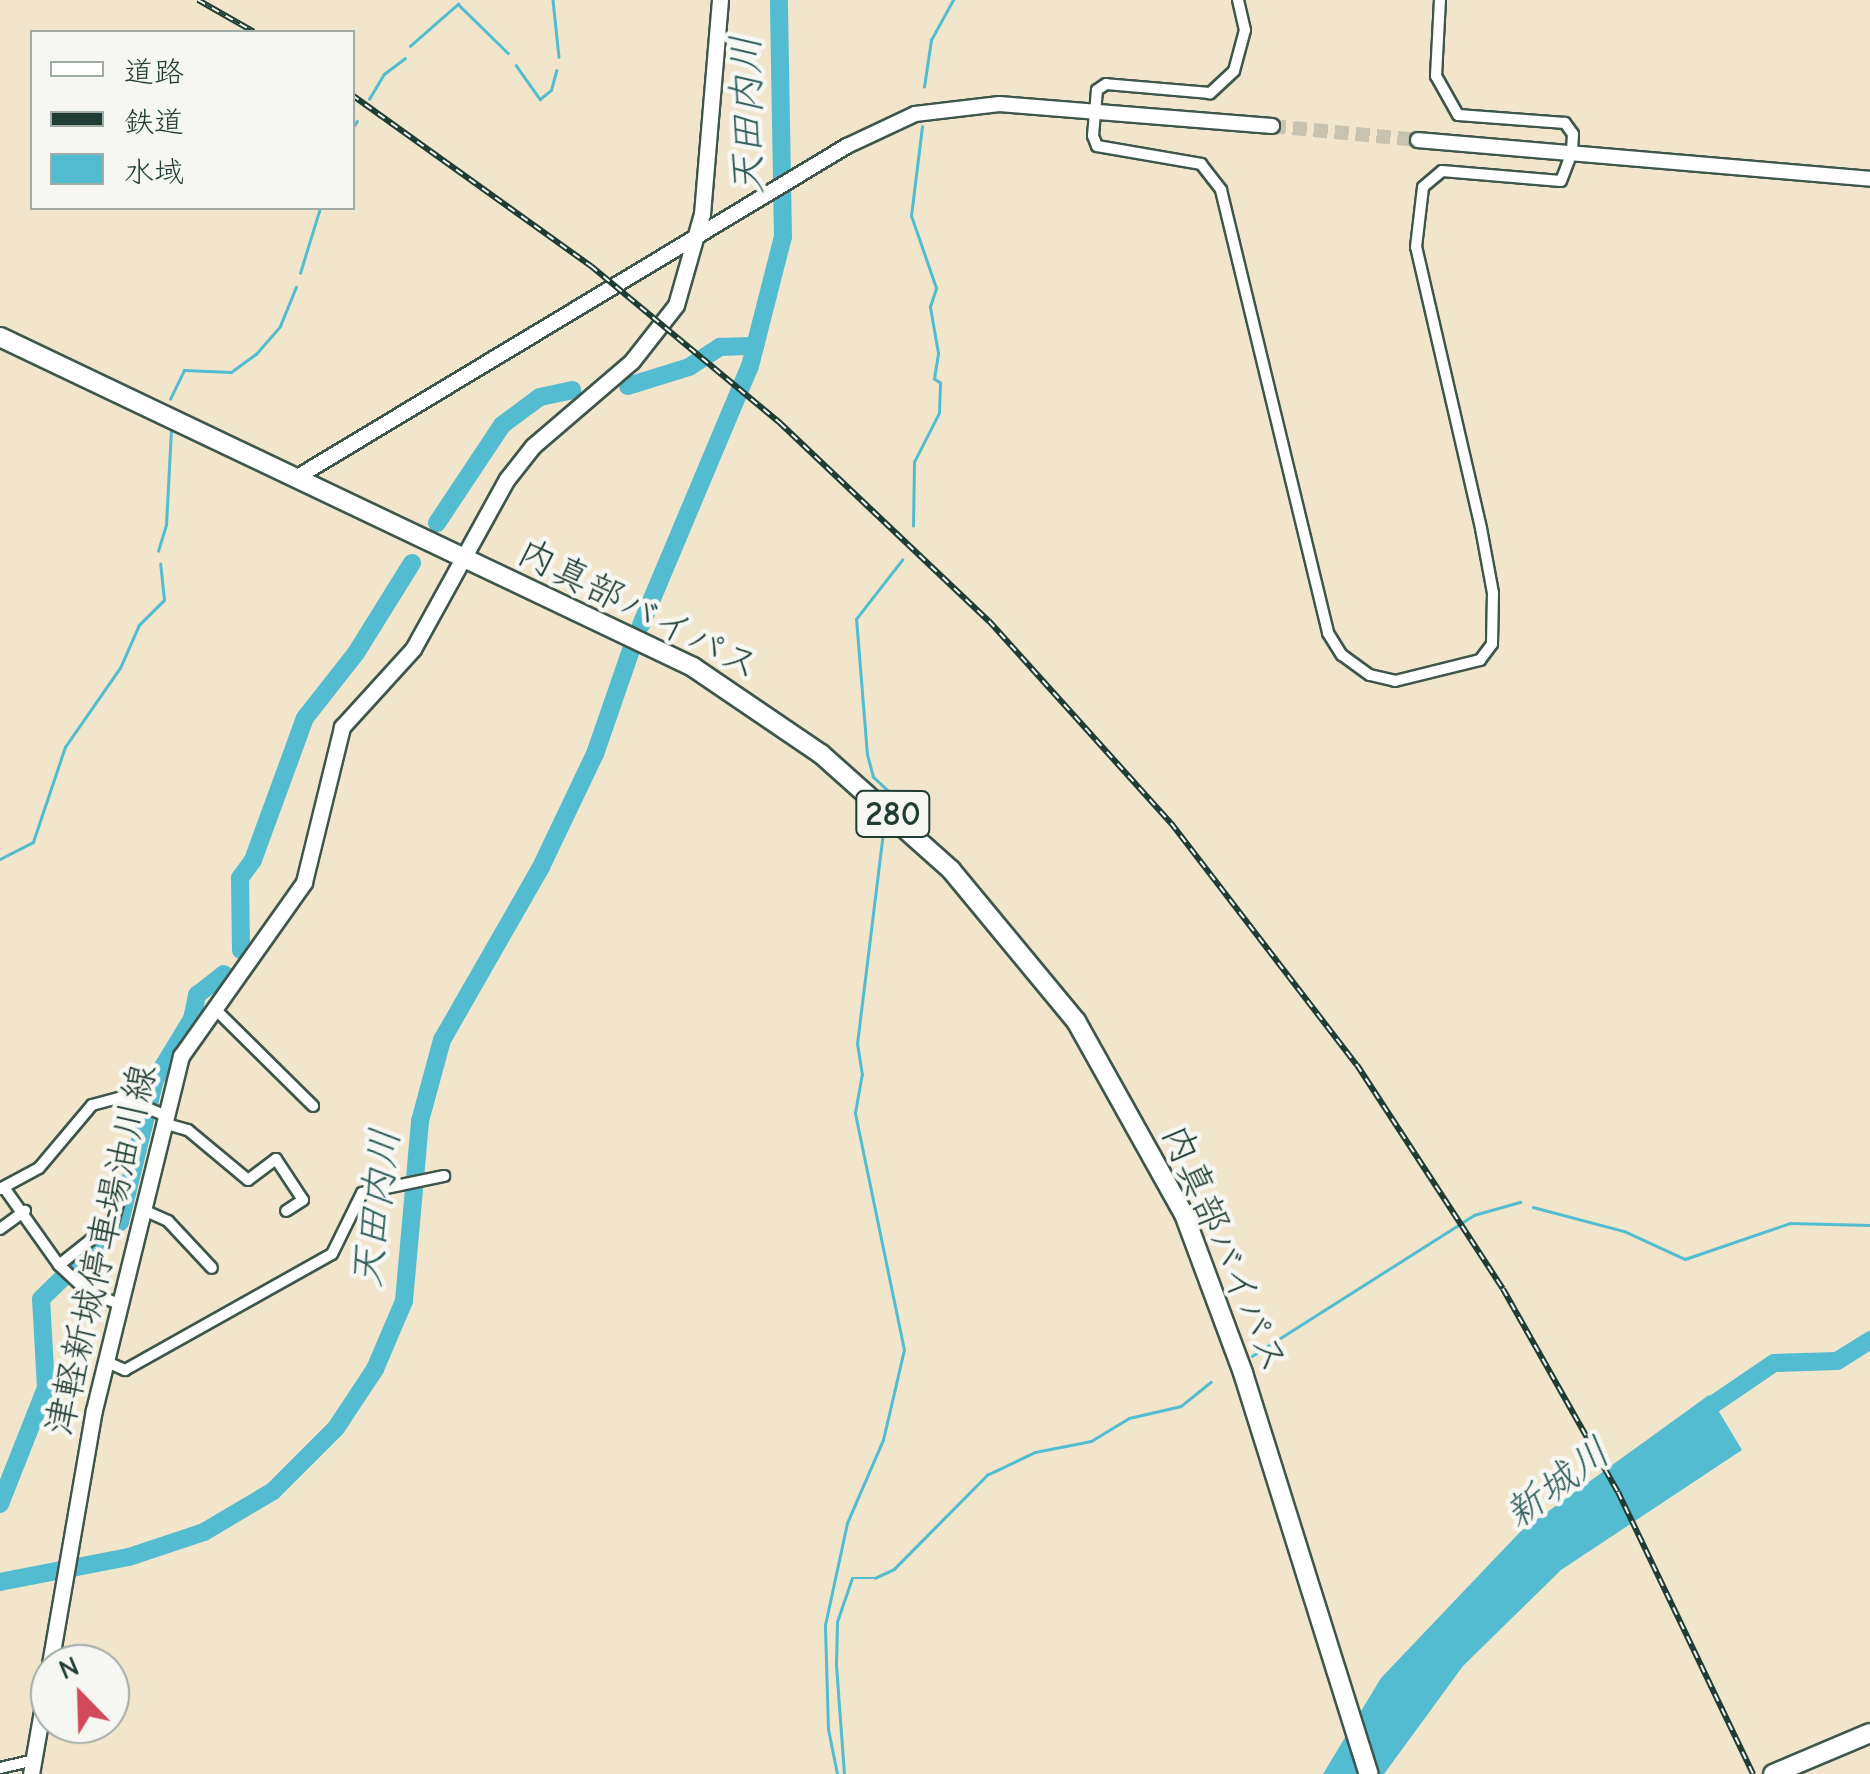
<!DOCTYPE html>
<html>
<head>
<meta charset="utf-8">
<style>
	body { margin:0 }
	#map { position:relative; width:1870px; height:1774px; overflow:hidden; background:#f1e5cc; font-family:"Comic Neue","Klee One",sans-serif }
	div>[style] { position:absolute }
	.water>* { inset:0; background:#53bcd0 }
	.stream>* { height:2.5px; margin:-1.25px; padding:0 1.25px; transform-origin:1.25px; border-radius:1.25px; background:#53bcd0 }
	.river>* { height:18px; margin:-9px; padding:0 9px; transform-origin:9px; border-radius:9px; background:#53bcd0 }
	.tertiary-tunnel>* { height:14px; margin-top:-7px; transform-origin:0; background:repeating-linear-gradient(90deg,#c7c3ae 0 14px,transparent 0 21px) }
	.roads { filter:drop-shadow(2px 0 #3e564b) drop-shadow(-2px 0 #3e564b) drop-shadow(0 2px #3e564b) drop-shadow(0 -2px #3e564b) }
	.minor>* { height:10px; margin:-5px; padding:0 5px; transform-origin:5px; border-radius:5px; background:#fff }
	.tertiary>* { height:14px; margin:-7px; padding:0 7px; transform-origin:7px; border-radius:7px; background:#fff }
	.secondary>* { height:15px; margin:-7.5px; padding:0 7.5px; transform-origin:7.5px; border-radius:7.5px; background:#fff }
	.trunk>* { height:18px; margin:-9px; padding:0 9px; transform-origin:9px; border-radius:9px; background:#fff }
	.rail>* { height:6px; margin-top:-3px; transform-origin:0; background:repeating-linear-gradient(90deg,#f6f6f2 0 8px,#1f3d34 0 16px); box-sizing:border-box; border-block:2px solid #1f3d34 }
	span { translate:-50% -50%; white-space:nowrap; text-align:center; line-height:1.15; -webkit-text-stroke:9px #f6f6f2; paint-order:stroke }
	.shield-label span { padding:2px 8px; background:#f6f6f2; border:2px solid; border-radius:8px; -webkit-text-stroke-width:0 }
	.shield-label { font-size:35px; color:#1f3d34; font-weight:700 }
	.street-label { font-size:38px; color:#1f3d34 }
	.water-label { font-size:40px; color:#2c5d5b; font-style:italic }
	.legend { position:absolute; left:30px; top:30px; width:325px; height:180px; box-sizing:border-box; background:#f6f6f2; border:2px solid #a0aca6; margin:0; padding:12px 18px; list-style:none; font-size:30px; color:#1f3d34 }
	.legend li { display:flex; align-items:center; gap:20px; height:50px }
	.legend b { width:50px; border:2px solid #a0aca6 }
	.north { position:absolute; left:30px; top:1644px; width:100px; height:100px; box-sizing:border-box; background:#f6f6f2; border:2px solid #a0aca6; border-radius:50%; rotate:337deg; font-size:28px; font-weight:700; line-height:40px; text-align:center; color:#1f3d34 }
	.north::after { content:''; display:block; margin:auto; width:35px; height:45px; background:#d1495b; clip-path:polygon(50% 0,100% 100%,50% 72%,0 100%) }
</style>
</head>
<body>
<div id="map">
	<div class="water">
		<i style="clip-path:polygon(1709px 1395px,1742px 1450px,1561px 1570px,1463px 1666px,1384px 1774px,1323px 1774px,1381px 1678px,1521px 1531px)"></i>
	</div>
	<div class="stream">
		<i style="left:553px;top:0;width:57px;rotate:84deg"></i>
		<i style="left:410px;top:46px;width:64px;rotate:-41.2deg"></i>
		<i style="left:458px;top:4px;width:70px;rotate:44.4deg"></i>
		<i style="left:516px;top:65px;width:42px;rotate:54.8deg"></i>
		<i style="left:540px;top:99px;width:14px;rotate:-39deg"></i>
		<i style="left:551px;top:90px;width:20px;rotate:-75deg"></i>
		<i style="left:924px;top:87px;width:48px;rotate:-81.5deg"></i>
		<i style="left:931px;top:40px;width:46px;rotate:-61.2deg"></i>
		<i style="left:369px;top:99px;width:29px;rotate:-59deg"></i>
		<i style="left:384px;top:74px;width:26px;rotate:-37deg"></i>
		<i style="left:352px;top:129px;width:9px;rotate:-58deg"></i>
		<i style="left:300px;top:273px;width:68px;rotate:-72.9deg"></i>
		<i style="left:170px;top:399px;width:32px;rotate:-64deg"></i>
		<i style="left:184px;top:370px;width:47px;rotate:2.4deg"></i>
		<i style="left:231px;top:372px;width:31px;rotate:-36deg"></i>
		<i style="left:256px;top:354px;width:37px;rotate:-49deg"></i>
		<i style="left:280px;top:326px;width:42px;rotate:-67.7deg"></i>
		<i style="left:913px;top:526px;width:64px;rotate:-89.1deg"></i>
		<i style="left:914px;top:462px;width:55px;rotate:-63deg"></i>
		<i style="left:939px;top:413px;width:30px;rotate:-88deg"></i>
		<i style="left:940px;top:383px;width:7px;rotate:-146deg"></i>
		<i style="left:934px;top:379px;width:26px;rotate:-81deg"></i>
		<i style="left:938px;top:353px;width:47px;rotate:-99.9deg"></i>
		<i style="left:930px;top:307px;width:20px;rotate:-72deg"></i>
		<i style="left:936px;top:288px;width:76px;rotate:-109.1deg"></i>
		<i style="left:911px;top:216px;width:90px;rotate:-83deg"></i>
		<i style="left:158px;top:551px;width:27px;rotate:-73deg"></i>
		<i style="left:166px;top:525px;width:96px;rotate:-87deg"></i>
		<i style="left:889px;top:792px;width:22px;rotate:-137deg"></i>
		<i style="left:873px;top:777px;width:23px;rotate:-105deg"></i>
		<i style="left:867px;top:755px;width:136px;rotate:-94.6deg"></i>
		<i style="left:856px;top:619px;width:75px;rotate:-52.1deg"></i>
		<i style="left:0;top:859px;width:37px;rotate:-27deg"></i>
		<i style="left:33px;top:842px;width:100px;rotate:-71.4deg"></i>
		<i style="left:65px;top:747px;width:96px;rotate:-55.2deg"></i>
		<i style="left:120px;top:668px;width:47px;rotate:-66.2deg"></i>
		<i style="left:139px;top:625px;width:35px;rotate:-45deg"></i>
		<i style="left:164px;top:600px;width:36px;rotate:-96deg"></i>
		<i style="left:1533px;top:1207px;width:94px;rotate:14.8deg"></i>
		<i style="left:1624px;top:1231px;width:67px;rotate:24.7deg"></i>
		<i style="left:1685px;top:1259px;width:111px;rotate:-18.9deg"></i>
		<i style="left:1790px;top:1223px;width:80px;rotate:1.4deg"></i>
		<i style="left:1252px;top:1356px;width:263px;rotate:-32.4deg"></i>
		<i style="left:1474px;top:1215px;width:48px;rotate:-15.8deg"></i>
		<i style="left:837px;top:1774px;width:46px;rotate:-101.3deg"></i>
		<i style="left:828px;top:1729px;width:104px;rotate:-91.7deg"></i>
		<i style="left:825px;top:1625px;width:104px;rotate:-77.8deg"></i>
		<i style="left:847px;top:1523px;width:90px;rotate:-66.6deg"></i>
		<i style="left:883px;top:1440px;width:92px;rotate:-76.9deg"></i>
		<i style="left:904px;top:1350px;width:242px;rotate:-101.7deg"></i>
		<i style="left:855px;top:1113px;width:39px;rotate:-80deg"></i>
		<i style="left:862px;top:1075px;width:31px;rotate:-99deg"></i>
		<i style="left:857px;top:1044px;width:215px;rotate:-83deg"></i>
		<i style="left:844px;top:1774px;width:110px;rotate:-94.2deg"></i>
		<i style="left:836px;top:1664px;width:42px;rotate:-88.6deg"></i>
		<i style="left:837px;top:1622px;width:46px;rotate:-71.2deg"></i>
		<i style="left:852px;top:1578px;width:23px"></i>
		<i style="left:875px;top:1578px;width:21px;rotate:-25deg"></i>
		<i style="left:894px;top:1569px;width:132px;rotate:-45.3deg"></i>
		<i style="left:987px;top:1475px;width:53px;rotate:-25.6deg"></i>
		<i style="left:1035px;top:1452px;width:57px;rotate:-11.1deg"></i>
		<i style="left:1091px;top:1441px;width:44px;rotate:-31.2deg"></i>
		<i style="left:1129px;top:1418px;width:53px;rotate:-13deg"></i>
		<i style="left:1181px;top:1406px;width:38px;rotate:-39deg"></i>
	</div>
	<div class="river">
		<i style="left:628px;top:386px;width:64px;rotate:-17.3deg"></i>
		<i style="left:689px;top:367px;width:37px;rotate:-33deg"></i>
		<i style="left:720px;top:347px;width:35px;rotate:-2deg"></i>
		<i style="left:437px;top:523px;width:118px;rotate:-56.4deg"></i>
		<i style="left:502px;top:425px;width:47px;rotate:-36.4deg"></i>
		<i style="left:540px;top:397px;width:33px;rotate:-12deg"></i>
		<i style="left:641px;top:625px;width:281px;rotate:-67.2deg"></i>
		<i style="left:750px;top:366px;width:133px;rotate:-75.7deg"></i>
		<i style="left:783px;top:237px;width:237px;rotate:-91deg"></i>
		<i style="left:241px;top:950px;width:72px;rotate:-90.8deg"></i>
		<i style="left:240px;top:878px;width:22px;rotate:-54deg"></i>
		<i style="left:253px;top:860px;width:151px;rotate:-69.9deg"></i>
		<i style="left:305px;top:718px;width:83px;rotate:-51.9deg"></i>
		<i style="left:356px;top:653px;width:106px;rotate:-58.1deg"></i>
		<i style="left:1696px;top:1416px;width:94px;rotate:-34.2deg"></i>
		<i style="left:1774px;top:1363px;width:63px;rotate:-1.8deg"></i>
		<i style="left:1837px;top:1361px;width:39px;rotate:-32deg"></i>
		<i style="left:0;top:1504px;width:125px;rotate:-68.4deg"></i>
		<i style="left:46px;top:1388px;width:89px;rotate:-93.2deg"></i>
		<i style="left:41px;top:1299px;width:110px;rotate:-44.3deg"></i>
		<i style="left:120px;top:1222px;width:146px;rotate:-76.2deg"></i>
		<i style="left:155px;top:1080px;width:71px;rotate:-58.8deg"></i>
		<i style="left:192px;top:1019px;width:25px;rotate:-78deg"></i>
		<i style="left:197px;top:995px;width:34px;rotate:-38deg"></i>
		<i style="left:0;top:1582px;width:131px;rotate:-11deg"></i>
		<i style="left:129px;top:1557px;width:79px;rotate:-18.4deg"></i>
		<i style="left:204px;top:1532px;width:80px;rotate:-30.7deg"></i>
		<i style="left:273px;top:1491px;width:89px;rotate:-45deg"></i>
		<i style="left:336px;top:1428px;width:71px;rotate:-56.5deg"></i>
		<i style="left:375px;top:1369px;width:74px;rotate:-66.9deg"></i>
		<i style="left:404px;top:1301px;width:181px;rotate:-84.9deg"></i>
		<i style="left:420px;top:1121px;width:84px;rotate:-74.8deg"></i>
		<i style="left:442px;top:1040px;width:199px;rotate:-60.2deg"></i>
		<i style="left:541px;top:867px;width:125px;rotate:-64.5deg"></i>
		<i style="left:595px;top:754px;width:113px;rotate:-70.9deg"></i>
	</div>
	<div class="tertiary-tunnel">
		<i style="left:1272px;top:126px;width:147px;rotate:5.5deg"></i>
	</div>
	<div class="roads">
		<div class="minor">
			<i style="left:1238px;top:0;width:31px;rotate:77deg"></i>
			<i style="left:1245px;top:30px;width:42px;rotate:105deg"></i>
			<i style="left:1234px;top:71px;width:33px;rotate:137deg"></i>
			<i style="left:1210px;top:93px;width:104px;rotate:-175.1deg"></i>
			<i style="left:1106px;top:84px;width:11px;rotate:146deg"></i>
			<i style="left:1097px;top:90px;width:46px;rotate:95deg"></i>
			<i style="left:1093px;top:136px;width:11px;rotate:68deg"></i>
			<i style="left:1097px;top:146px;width:106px;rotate:9.8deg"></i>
			<i style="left:1201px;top:164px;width:33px;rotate:52deg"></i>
			<i style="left:1221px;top:190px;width:456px;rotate:76.4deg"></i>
			<i style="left:1328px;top:633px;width:26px;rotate:58deg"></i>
			<i style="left:1342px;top:655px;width:34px;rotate:36deg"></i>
			<i style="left:1370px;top:675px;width:26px;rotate:13deg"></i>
			<i style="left:1395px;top:681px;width:88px;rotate:-13.9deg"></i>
			<i style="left:1480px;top:660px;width:20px;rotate:-53deg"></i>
			<i style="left:1492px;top:644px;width:51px;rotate:-88.9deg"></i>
			<i style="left:1493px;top:593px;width:66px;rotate:-100.5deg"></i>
			<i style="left:1481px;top:528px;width:288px;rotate:-103deg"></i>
			<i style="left:1416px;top:247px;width:60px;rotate:-83.3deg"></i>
			<i style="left:1423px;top:187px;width:25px;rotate:-40deg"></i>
			<i style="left:1442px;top:171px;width:119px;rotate:4.8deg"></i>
			<i style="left:1561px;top:181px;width:31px;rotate:-69deg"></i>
			<i style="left:1572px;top:152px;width:18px;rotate:-87deg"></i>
			<i style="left:1573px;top:134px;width:14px;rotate:-126deg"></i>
			<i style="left:1565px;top:123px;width:107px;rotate:-175.7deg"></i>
			<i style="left:1458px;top:115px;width:45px;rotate:-119.4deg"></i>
			<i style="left:1436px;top:76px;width:76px;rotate:-87deg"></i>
			<i style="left:215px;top:1009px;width:138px;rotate:44.7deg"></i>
			<i style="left:163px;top:1123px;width:26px;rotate:16deg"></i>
			<i style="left:188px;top:1130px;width:78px;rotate:39.8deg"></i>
			<i style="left:248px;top:1180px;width:35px;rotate:-37deg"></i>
			<i style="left:276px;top:1159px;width:49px;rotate:56.6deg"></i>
			<i style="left:303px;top:1200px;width:20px;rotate:147deg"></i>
			<i style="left:0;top:1189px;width:44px;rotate:-28.3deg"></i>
			<i style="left:39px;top:1168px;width:82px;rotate:-49.9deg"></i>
			<i style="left:92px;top:1105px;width:30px;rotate:-15deg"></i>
			<i style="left:121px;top:1097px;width:47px;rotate:22.7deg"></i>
			<i style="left:5px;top:1189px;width:93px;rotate:54.6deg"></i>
			<i style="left:59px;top:1265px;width:69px;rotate:-38.5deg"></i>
			<i style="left:113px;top:1222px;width:37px;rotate:-74deg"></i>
			<i style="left:148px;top:1212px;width:22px;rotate:24deg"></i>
			<i style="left:168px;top:1221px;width:64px;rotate:46.9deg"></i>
			<i style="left:0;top:1229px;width:31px;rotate:-36deg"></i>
			<i style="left:59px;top:1265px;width:40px;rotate:43deg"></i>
			<i style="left:88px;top:1292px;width:36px;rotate:21deg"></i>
			<i style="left:107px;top:1362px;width:20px;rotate:24deg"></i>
			<i style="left:125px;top:1370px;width:237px;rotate:-29.3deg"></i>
			<i style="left:332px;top:1254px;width:68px;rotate:-63.8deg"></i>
			<i style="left:362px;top:1193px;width:84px;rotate:-11.7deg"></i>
			<i style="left:0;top:1768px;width:36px;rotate:-13deg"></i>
		</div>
		<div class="tertiary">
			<i style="left:1418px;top:140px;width:454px;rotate:4.9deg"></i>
			<i style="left:299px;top:476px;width:640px;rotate:-31.06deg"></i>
			<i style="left:847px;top:146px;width:75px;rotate:-25.2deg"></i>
			<i style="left:915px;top:114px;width:85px;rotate:-6.8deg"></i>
			<i style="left:999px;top:104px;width:274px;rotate:4.6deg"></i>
		</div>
		<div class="secondary">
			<i style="left:50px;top:1664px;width:258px;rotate:-80.2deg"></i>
			<i style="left:94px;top:1410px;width:365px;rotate:-76.2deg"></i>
			<i style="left:181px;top:1056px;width:213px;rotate:-54.7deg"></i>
			<i style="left:304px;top:882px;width:160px;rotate:-76.2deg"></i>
			<i style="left:342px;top:727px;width:105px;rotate:-47.7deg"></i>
			<i style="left:413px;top:649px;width:194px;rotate:-61.1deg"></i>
			<i style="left:507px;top:479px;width:42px;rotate:-51.8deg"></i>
			<i style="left:533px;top:446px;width:130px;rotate:-40.6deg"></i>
			<i style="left:632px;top:361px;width:71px;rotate:-51.8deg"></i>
			<i style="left:676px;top:305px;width:95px;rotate:-74.1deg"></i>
			<i style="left:702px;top:214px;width:215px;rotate:-85.2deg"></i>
			<i style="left:31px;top:1774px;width:111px;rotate:-80.1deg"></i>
		</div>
		<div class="trunk">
			<i style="left:0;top:337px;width:768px;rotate:25.46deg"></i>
			<i style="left:693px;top:667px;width:155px;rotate:34.2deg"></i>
			<i style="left:821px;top:754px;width:174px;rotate:41.7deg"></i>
			<i style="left:951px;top:870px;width:196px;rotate:50.4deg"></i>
			<i style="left:1076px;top:1021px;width:221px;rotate:60.8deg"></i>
			<i style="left:1184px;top:1214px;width:170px;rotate:69.6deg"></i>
			<i style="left:1243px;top:1373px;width:420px;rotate:72.6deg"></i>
			<i style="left:1773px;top:1774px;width:105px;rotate:-22.9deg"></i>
		</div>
	</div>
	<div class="rail">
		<i style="left:198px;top:0;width:64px;rotate:29.7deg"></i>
		<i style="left:352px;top:95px;width:294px;rotate:35.6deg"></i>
		<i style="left:591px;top:266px;width:246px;rotate:39.7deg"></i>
		<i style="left:780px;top:423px;width:288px;rotate:43.5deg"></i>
		<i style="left:989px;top:621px;width:272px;rotate:48deg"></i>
		<i style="left:1171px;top:823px;width:305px;rotate:52.5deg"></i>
		<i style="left:1357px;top:1065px;width:267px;rotate:56.9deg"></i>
		<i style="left:1503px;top:1289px;width:233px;rotate:60.5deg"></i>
		<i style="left:1618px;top:1492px;width:313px;rotate:64.4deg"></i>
	</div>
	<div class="shield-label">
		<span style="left:893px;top:814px">280</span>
	</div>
	<div class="street-label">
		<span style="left:638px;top:610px;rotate:27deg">内真部バイパス</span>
		<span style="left:1224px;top:1249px;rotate:67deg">内真部バイパス</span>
		<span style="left:102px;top:1250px;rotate:-77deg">津軽新城停車場油川線</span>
	</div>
	<div class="water-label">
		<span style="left:747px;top:115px;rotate:-91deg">天田内川</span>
		<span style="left:376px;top:1208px;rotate:-83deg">天田内川</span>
		<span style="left:1557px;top:1483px;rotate:-37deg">新城川</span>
	</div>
	<ul class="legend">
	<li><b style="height:12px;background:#fff"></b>道路</li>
	<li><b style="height:12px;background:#1f3d34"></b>鉄道</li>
	<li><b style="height:28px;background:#53bcd0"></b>水域</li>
	</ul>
	<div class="north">N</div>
</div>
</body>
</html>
